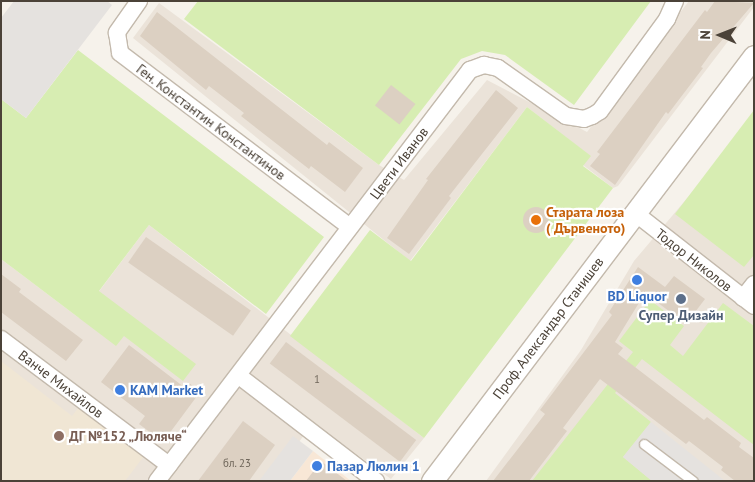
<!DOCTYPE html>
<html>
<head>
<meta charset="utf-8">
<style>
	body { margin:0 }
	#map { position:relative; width:755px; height:482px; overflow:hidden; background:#f6f2eb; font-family:"PT Sans",sans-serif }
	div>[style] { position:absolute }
	.residential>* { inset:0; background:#ebe3d9 }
	.commercial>* { inset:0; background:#f8e7d6 }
	.education>* { inset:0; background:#f0e6d4 }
	.green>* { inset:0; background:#d7edb2 }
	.parking>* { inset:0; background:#e5e2df }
	.building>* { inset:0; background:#dcd0c2; transform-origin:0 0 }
	.round { border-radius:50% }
	.roads { filter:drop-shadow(1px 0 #c3b9ac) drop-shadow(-1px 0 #c3b9ac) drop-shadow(0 1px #c3b9ac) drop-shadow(0 -1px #c3b9ac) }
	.service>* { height:9px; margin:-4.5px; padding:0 4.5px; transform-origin:4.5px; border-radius:4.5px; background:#fff }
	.minor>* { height:16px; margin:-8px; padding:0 8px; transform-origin:8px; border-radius:8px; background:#fff }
	.tertiary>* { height:21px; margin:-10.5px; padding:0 10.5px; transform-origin:10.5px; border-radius:10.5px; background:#fff }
	.dots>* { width:14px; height:14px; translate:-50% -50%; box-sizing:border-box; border:2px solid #fff; border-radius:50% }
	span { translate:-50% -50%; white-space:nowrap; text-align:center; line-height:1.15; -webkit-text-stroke:4.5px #fff; paint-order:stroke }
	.number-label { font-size:11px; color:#6f665a }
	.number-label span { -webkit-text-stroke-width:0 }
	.street-label { font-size:14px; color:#4b4238 }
	.food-label { font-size:14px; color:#c56008; font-weight:700 }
	.left { translate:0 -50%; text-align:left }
	.shop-label { font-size:14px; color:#366cbe; font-weight:700 }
	.service-label { font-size:14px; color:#4e5e75; font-weight:700 }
	.education-label { font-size:14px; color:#785e54; font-weight:700 }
	.frame { position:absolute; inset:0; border:2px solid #4b4238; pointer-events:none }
	.north { position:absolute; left:695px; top:10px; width:50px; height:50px; -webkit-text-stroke:4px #fff; paint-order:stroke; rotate:271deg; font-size:14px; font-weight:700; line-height:20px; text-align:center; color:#4b4238 }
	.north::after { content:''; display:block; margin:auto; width:18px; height:22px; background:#4b4238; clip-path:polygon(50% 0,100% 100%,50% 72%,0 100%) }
</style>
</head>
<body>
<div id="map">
	<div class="residential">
		<i style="clip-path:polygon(689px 1px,754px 1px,754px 7px,618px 186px,613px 188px,583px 165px,590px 156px,527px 107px,410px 261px,133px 38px,159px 3px,379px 165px,404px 180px,487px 80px,587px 132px)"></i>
		<i style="clip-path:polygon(754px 119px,754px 481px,486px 481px,581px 350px,634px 261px)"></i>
		<i style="clip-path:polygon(149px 225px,424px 438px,391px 479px,313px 423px,270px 481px,1px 481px,1px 259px,79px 318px)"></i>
	</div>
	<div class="commercial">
		<i style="clip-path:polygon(313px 451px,351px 481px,290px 481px)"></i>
	</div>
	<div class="education">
		<i style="clip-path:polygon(1px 361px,72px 416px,79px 407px,144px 456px,125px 481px,1px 481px)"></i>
	</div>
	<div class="green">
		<i style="clip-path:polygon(198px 1px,651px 1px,574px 105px,505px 55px,482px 51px,461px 59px,379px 165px,184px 19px)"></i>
		<i style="clip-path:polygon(78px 50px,324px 237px,266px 314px,149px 225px,99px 291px,196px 364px,183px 381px,124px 336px,116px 346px,1px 259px,1px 99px,26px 118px)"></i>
		<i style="clip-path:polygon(527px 107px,591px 156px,583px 166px,613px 188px,424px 438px,290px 336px,370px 230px,411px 261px)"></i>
		<i style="clip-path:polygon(754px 110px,754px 255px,744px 267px,675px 214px)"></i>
		<i style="clip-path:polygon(650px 300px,684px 326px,670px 345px,683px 356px,723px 303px,754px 326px,754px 445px,642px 359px,615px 393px,651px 422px,623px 457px,652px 481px,532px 481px,633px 352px,619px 341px)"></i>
	</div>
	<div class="parking">
		<i style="clip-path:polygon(14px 1px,107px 1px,112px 5px,26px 118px,1px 99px,1px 18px)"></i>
		<i style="clip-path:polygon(651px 422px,725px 481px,652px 481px,623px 457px)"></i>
		<i style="clip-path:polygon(293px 436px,313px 451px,290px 481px,259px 481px)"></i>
	</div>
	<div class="building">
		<i style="clip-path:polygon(715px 1px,754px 3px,711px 53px,701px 67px,703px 68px,668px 114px,666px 112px,615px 185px,590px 166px,600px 154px,597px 152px,705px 10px,707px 12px)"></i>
		<i style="clip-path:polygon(157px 12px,327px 145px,329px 142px,363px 168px,345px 192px,311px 166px,309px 169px,241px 116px,244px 113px,209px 86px,206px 90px,140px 36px)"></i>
		<i style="left:391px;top:85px;width:31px;height:26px;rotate:38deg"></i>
		<i style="clip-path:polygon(496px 90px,518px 108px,449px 196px,451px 198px,409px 254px,387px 238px,428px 180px,426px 179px)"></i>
		<i class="round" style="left:523px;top:207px;width:26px;height:26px"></i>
		<i style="left:146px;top:237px;width:128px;height:31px;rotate:35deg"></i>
		<i style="clip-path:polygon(638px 267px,665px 287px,674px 276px,705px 299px,686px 324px,645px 293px,615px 342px,623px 348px,618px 354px,704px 420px,707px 417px,741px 443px,739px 447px,754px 458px,754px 481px,735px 481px,721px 470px,723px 467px,689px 441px,686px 444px,600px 379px,563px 428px,567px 431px,529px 481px,493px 481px,545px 414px,540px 410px,612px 315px,609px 312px)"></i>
		<i style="clip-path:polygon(1px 274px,21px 289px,19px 292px,83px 340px,66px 361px,1px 312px)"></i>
		<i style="left:286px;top:342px;width:163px;height:27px;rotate:37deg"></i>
		<i style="clip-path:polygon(129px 345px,184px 387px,188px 382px,200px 392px,163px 442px,139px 424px,145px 416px,101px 382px)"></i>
		<i style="clip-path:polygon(243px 421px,275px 445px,249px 481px,198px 481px)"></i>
		<i style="clip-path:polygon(321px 461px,347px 481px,306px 481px)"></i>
	</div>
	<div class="roads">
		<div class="service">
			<i style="left:644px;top:444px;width:61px;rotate:37.1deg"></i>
		</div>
		<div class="minor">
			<i style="left:139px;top:1px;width:39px;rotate:125deg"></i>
			<i style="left:117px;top:33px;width:20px;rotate:81deg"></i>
			<i style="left:120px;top:53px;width:288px;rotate:37.1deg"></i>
			<i style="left:635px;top:213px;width:151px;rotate:38deg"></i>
			<i style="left:743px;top:298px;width:18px;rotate:-52deg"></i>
			<i style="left:1px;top:339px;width:210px;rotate:36.9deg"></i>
			<i style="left:239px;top:376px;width:173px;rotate:37.5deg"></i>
			<i style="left:157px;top:481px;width:517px;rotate:-52.71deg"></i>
			<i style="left:470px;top:70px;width:15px;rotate:-20deg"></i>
			<i style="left:484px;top:65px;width:14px;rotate:12deg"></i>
			<i style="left:498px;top:68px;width:83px;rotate:35.2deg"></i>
			<i style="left:566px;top:116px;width:18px;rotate:9deg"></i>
			<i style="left:584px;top:119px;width:9px;rotate:-21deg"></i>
			<i style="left:592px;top:116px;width:9px;rotate:-32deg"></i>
			<i style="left:600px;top:111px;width:114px;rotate:-53.9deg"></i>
			<i style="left:667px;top:19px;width:20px;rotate:-66deg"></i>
		</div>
		<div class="tertiary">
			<i style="left:432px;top:481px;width:533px;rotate:-52.85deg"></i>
		</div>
	</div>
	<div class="dots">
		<i style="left:536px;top:220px;background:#e8710a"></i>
		<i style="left:637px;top:280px;background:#3f7fe0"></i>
		<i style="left:681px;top:299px;background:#5c6f8a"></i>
		<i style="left:120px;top:390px;background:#3f7fe0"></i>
		<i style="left:59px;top:436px;background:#8d6e63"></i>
		<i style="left:317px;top:466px;background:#3f7fe0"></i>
	</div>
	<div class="number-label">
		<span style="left:317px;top:379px">1</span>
		<span style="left:237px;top:463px">бл. 23</span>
	</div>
	<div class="street-label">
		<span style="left:211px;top:122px;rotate:37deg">Ген. Константин Константинов</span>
		<span style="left:399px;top:163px;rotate:-53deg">Цвети Иванов</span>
		<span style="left:694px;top:260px;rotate:38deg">Тодор Николов</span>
		<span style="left:548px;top:328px;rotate:-53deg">Проф. Александър Станишев</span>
		<span style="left:61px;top:384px;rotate:37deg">Ванче Михайлов</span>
	</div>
	<div class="food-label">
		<span class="left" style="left:546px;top:220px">Старата лоза<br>( Дървеното)</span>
	</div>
	<div class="shop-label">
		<span style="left:637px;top:296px">BD Liquor</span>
		<span class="left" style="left:130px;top:390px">KAM Market</span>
		<span class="left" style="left:327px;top:466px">Пазар Люлин 1</span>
	</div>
	<div class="service-label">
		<span style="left:681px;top:315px">Супер Дизайн</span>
	</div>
	<div class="education-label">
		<span class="left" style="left:69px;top:436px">ДГ №152 „Люляче“</span>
	</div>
	<div class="frame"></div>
	<div class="north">N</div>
</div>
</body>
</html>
